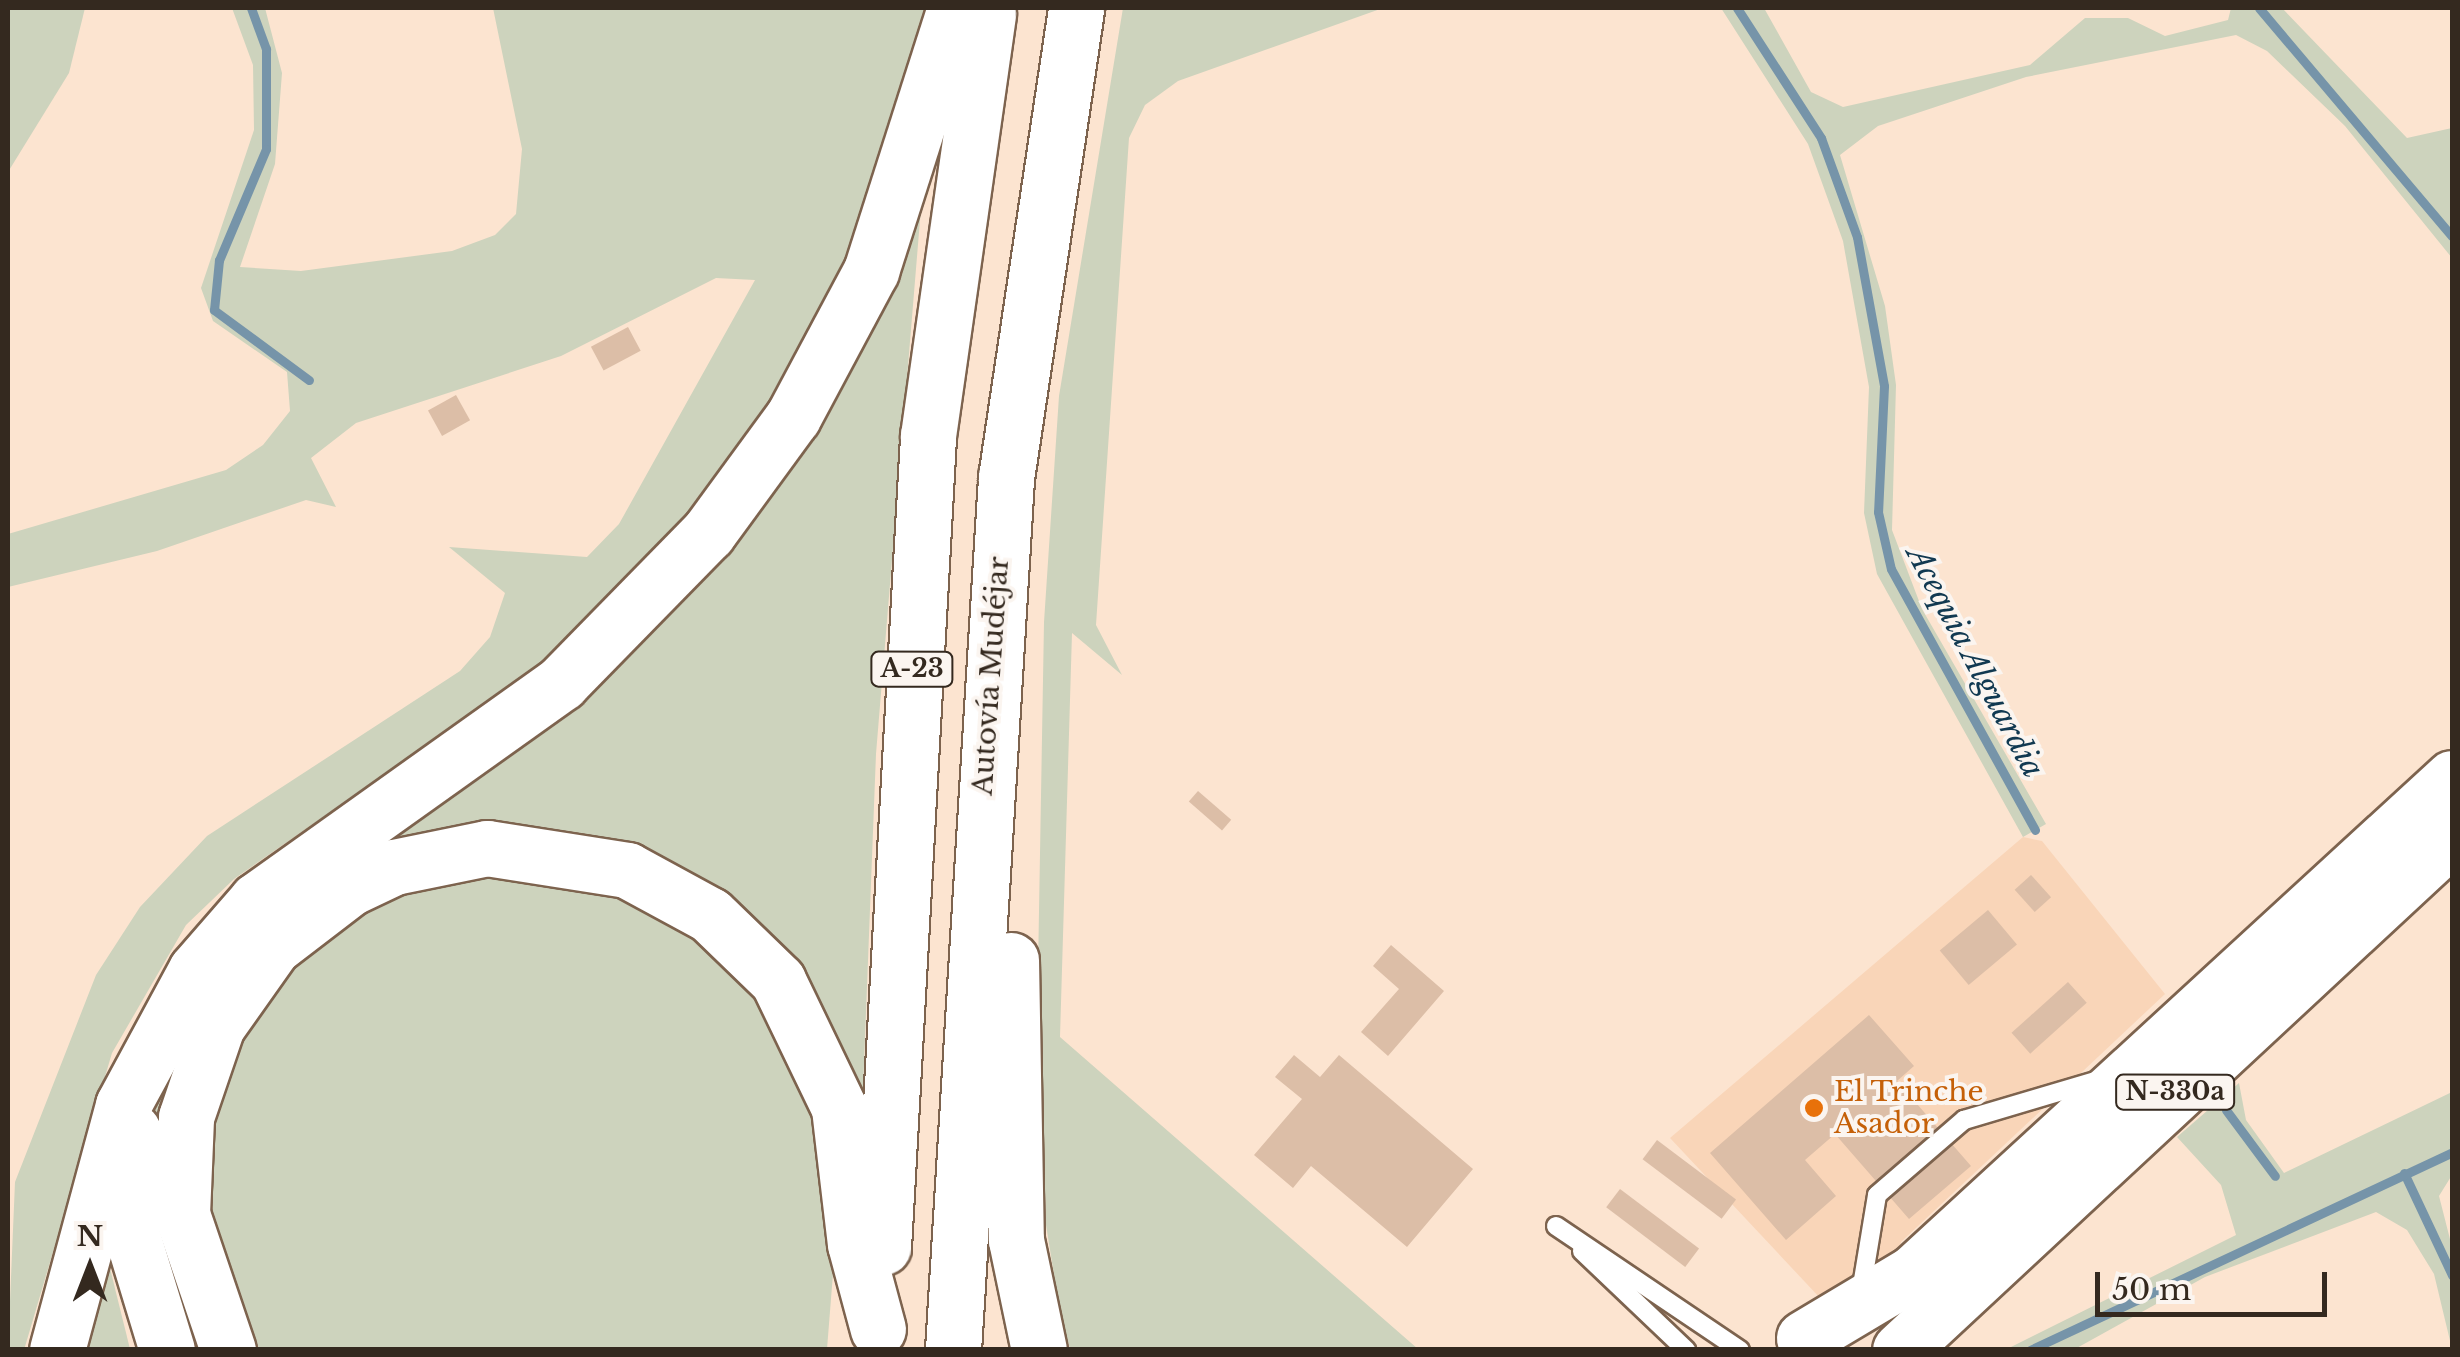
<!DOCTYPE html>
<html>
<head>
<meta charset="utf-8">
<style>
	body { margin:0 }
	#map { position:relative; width:2460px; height:1357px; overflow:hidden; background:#fce4d0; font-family:"Libre Baskerville",serif }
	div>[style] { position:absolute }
	.built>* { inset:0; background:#f9d5b8 }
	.green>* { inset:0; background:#cdd3bd }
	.stream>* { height:9px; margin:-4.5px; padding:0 4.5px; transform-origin:4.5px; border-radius:4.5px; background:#7694a9 }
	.building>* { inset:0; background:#dcbea7; transform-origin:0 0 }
	.roads { filter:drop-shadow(2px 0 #7d634e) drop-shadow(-2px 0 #7d634e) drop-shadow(0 2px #7d634e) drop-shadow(0 -2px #7d634e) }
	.service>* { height:18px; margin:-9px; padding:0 9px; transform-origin:9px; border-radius:9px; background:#fff }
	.trunk>* { height:55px; margin:-27.5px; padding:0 27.5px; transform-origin:27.5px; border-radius:27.5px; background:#fff }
	.motorway>* { height:55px; margin:-27.5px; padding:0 27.5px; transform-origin:27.5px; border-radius:27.5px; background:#fff }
	.dots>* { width:28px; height:28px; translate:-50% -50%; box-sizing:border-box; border:5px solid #fbf5f0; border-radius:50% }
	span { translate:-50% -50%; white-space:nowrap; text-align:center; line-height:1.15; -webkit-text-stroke:8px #fbf5f0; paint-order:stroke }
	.shield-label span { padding:2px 8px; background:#fbf5f0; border:2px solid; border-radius:8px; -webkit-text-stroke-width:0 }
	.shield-label { font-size:25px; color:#34291f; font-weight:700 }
	.street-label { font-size:28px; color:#34291f }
	.food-label { font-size:28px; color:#c56008 }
	.left { translate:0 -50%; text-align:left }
	.water-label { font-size:30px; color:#113951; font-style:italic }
	.frame { position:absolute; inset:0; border:10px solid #34291f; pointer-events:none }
	.north { position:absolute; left:40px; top:1217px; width:100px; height:100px; -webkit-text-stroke:8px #fbf5f0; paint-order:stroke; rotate:0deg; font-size:28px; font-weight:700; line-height:40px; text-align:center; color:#34291f }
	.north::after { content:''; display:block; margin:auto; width:35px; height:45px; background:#34291f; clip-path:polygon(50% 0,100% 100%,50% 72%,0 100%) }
	.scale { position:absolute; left:2095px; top:1272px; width:232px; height:45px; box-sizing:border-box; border:5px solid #34291f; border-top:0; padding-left:12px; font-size:30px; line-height:35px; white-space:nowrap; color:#34291f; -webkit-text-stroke:8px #fbf5f0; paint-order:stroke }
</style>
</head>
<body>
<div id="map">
	<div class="built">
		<i style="clip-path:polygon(2023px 837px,2042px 841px,2165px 994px,1901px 1242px,1897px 1262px,1820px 1298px,1670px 1138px)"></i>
	</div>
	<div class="green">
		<i style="clip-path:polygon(8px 8px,85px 8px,69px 73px,8px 172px)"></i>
		<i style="clip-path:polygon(232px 8px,265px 8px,282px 73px,275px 164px,240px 267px,301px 271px,452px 251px,495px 235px,516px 214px,522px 149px,493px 8px,928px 8px,860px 232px,759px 424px,701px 508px,563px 650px,234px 879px,186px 925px,112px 1053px,24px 1350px,8px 1349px,15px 1182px,96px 975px,140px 907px,207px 836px,460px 671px,490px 637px,505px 593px,449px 547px,587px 557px,619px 524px,755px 280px,716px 278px,561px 356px,356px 423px,311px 458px,336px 507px,306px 500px,157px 551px,8px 587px,8px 534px,226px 470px,263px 445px,290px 411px,287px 372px,213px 321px,201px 288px,254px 130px,253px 65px)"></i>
		<i style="clip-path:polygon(1123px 8px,1383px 8px,1178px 81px,1145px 105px,1129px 138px,1096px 625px,1122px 675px,1072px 633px,1060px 1037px,1418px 1349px,1070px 1349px,1060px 1312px,1046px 1225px,1038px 969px,1044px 622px,1059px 396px)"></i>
		<i style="clip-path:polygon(1721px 8px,1764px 8px,1811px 92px,1843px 107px,2030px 65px,2085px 18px,2128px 18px,2165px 36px,2228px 20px,2231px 8px,2282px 8px,2407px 138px,2452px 128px,2452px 258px,2345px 126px,2267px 51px,2236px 35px,2026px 77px,1878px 126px,1840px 155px,1885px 306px,1896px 385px,1892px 530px,1922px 609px,2046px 824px,2023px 837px,1877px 574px,1864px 513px,1869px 387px,1843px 241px,1808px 144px)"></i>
		<i style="clip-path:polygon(922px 196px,876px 754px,862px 1116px,793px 969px,485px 830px,201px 1018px,209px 1349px,182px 1349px,172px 1331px,149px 1111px,227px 949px,584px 687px,674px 608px,789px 456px)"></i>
		<i style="clip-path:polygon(532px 867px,660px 908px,761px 996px,817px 1117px,834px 1261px,827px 1349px,245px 1350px,194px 1166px,253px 993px,357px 901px)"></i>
		<i style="clip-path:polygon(2239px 1083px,2246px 1120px,2284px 1173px,2452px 1092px,2452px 1175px,2439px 1196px,2452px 1247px,2452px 1349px,2434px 1274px,2407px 1230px,2376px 1212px,2205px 1277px,2075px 1349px,2007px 1349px,2236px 1235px,2221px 1185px,2177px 1137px)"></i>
		<i style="clip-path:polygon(106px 1252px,130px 1349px,76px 1350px)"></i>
	</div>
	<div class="stream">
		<i style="left:251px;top:8px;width:44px;rotate:69.9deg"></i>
		<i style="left:266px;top:49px;width:100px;rotate:90deg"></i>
		<i style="left:266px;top:149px;width:121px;rotate:112.9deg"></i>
		<i style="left:219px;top:260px;width:50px;rotate:95.7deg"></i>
		<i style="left:214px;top:310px;width:118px;rotate:36.4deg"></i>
		<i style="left:1737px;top:8px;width:155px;rotate:57.1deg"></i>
		<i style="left:1821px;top:138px;width:105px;rotate:70deg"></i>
		<i style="left:1857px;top:237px;width:151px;rotate:79.7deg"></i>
		<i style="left:1884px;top:386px;width:126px;rotate:92.7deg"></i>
		<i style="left:1878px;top:512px;width:58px;rotate:77.2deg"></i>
		<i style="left:1891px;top:569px;width:298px;rotate:61.1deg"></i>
		<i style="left:2259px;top:8px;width:299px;rotate:49.8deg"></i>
		<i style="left:2226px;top:1110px;width:82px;rotate:53.4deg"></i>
		<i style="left:2404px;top:1173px;width:113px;rotate:64.8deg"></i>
		<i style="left:2030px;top:1350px;width:466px;rotate:-25.1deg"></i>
	</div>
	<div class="building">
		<i style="left:628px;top:327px;width:27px;height:42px;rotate:62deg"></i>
		<i style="left:456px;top:395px;width:29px;height:32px;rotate:61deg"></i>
		<i style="left:1198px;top:791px;width:44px;height:14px;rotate:41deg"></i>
		<i style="left:2031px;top:875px;width:30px;height:22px;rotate:48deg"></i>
		<i style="left:1988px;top:910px;width:45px;height:63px;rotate:50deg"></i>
		<i style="clip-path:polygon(1391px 945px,1444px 991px,1388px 1056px,1361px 1032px,1399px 989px,1373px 966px)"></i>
		<i style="left:2068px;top:982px;width:28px;height:76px;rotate:48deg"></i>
		<i style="clip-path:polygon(1869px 1015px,1914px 1066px,1897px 1081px,1971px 1166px,1909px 1219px,1835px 1134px,1805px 1160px,1836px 1196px,1786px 1240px,1710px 1153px)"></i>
		<i style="clip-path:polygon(1294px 1055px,1320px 1077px,1339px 1055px,1473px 1169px,1407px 1247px,1311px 1166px,1293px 1188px,1254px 1155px,1302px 1099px,1275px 1077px)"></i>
		<i style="left:1657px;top:1140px;width:99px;height:24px;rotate:37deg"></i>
		<i style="left:1620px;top:1189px;width:99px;height:23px;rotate:37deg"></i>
	</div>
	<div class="roads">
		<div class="service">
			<i style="left:1556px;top:1226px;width:222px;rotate:34deg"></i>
			<i style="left:1582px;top:1251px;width:144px;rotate:43.6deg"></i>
			<i style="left:1861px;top:1292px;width:98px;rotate:-80.6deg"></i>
			<i style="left:1877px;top:1195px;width:115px;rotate:-40.8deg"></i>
			<i style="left:1964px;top:1120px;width:141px;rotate:-16.5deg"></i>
		</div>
		<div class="trunk">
			<i style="left:1804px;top:1338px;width:127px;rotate:-30.8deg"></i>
			<i style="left:1913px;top:1273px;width:732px;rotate:-42.56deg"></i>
			<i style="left:1900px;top:1350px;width:754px;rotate:-42.9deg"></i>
		</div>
		<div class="motorway">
			<i style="left:1011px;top:960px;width:280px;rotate:89deg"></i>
			<i style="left:1016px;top:1240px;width:112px;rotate:78.2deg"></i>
			<i style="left:133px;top:1131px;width:104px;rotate:90.6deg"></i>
			<i style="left:132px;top:1235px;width:120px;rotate:73.1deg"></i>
			<i style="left:883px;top:1247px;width:812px;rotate:-86.82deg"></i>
			<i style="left:928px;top:436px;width:426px;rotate:-81.9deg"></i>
			<i style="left:57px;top:1350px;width:254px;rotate:-74.9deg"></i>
			<i style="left:123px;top:1105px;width:153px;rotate:-61.6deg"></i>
			<i style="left:196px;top:970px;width:93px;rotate:-48.9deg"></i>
			<i style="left:257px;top:900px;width:374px;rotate:-35.5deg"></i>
			<i style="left:561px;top:683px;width:210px;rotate:-45.6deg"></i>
			<i style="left:708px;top:533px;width:144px;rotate:-53.8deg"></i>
			<i style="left:793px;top:417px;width:166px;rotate:-61.9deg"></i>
			<i style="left:871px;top:271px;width:276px;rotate:-72.3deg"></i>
			<i style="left:228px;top:1350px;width:144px;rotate:-108.7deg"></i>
			<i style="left:182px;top:1214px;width:97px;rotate:-87.6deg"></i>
			<i style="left:186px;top:1117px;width:96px;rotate:-71.2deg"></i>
			<i style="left:217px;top:1026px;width:97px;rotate:-54.7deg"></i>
			<i style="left:273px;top:947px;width:97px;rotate:-37.5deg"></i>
			<i style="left:350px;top:888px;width:49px;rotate:-25.5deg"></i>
			<i style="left:394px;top:867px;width:95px;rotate:-11.5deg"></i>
			<i style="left:487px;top:848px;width:142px;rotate:8.9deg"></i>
			<i style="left:627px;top:870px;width:94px;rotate:28.5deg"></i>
			<i style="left:710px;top:915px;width:95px;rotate:44.1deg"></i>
			<i style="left:778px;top:981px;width:141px;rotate:64.3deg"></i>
			<i style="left:839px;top:1108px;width:137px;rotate:83.3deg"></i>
			<i style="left:855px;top:1244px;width:88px;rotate:74.9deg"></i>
			<i style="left:953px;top:1350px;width:874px;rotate:-86.52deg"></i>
			<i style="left:1006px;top:478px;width:475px;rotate:-81.5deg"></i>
		</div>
	</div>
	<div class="dots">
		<i style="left:1814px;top:1108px;background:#e8710a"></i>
	</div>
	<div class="shield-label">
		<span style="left:912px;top:669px">A-23</span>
		<span style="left:2175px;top:1092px">N-330a</span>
	</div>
	<div class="street-label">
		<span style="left:991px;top:676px;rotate:-86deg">Autovía Mudéjar</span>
	</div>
	<div class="food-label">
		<span class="left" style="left:1834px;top:1108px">El Trinche<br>Asador</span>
	</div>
	<div class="water-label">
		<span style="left:1975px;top:662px;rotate:62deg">Acequia Alguardia</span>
	</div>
	<div class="frame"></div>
	<div class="north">N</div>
	<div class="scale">50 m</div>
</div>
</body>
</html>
